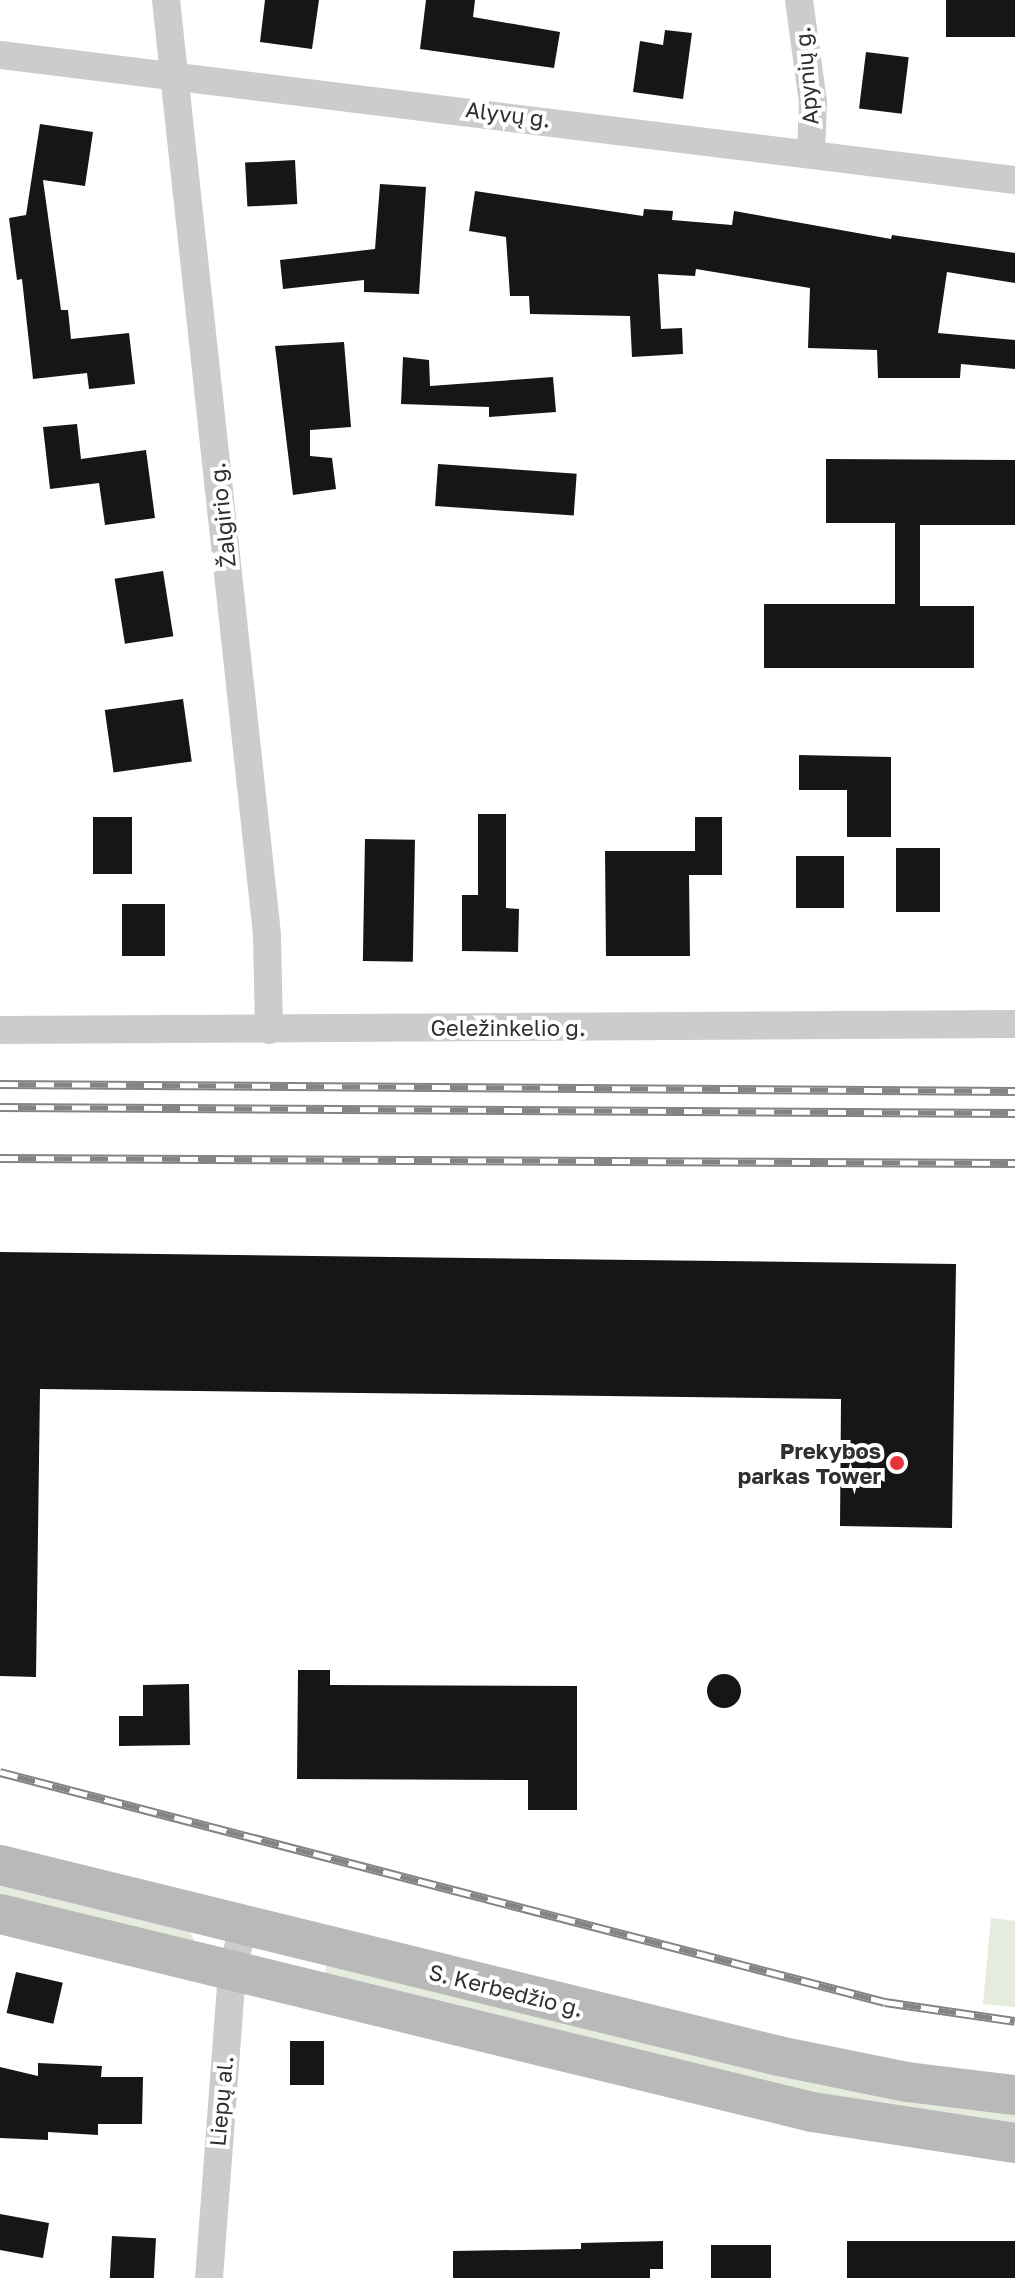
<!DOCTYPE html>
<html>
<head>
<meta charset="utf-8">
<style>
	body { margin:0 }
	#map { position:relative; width:1015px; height:2278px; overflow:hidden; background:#fff; font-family:"Golos Text",sans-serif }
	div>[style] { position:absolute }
	.green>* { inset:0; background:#e5ecdd }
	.building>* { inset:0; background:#161616; transform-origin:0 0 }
	.round { border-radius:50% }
	.minor>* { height:28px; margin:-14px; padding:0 14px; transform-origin:14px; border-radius:14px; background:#ccc }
	.secondary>* { height:40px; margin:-20px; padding:0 20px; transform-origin:20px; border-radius:20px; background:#b9b9b9 }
	.rail>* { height:9px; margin-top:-4.5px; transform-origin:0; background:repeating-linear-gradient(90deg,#fff 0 18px,#848484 0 36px); box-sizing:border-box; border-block:2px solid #848484 }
	.dots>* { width:22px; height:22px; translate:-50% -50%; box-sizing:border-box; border:4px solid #fff; border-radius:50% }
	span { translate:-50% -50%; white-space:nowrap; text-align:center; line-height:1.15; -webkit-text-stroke:8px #fff; paint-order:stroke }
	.street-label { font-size:22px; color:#2f2f2f }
	.poi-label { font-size:22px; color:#2f2f2f; font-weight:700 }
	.right { translate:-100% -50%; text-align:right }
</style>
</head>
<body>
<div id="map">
	<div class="green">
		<i style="clip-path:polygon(0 1885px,190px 1932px,194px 1939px,192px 1944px,0 1898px)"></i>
		<i style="clip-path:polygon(991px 1918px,1015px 1921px,1015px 2007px,983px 2004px)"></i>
		<i style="clip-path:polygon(327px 1965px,1015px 2114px,1015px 2127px,880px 2108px,323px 1980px)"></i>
	</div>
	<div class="building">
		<i style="clip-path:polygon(265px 0,319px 0,312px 49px,260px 42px)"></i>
		<i style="clip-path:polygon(426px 0,475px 0,473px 17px,560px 32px,554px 68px,420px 49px)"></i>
		<i style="left:946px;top:0;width:69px;height:37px"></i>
		<i style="clip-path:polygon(665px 30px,692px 33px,683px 99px,633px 92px,640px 41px,663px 45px)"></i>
		<i style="left:866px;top:52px;width:43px;height:57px;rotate:7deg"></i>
		<i style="clip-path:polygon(40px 124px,93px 132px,85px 186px,43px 180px,61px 310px,68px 310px,71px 339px,129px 333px,135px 384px,89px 389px,87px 373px,33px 379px,22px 279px,17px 280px,9px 218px,26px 215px)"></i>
		<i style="left:295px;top:160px;width:44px;height:50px;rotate:87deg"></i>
		<i style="clip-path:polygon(380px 184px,426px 187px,419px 294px,364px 292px,364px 280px,283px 289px,280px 260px,375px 249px)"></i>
		<i style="clip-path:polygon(475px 191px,643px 216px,644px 209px,673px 211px,672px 220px,732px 225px,734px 211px,891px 239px,892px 235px,1015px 253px,1015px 283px,947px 272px,938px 333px,1015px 340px,1015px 369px,961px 364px,960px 378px,878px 378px,877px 350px,808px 348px,810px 288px,696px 269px,695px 276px,658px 274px,661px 329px,682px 328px,683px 354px,632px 357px,630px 316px,530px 314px,529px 296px,510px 296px,506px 237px,469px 231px)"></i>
		<i style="clip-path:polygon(344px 342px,351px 427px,310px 430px,310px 456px,332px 458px,336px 489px,293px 495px,275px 346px)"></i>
		<i style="clip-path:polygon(403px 357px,429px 360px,430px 386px,553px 377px,556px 412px,489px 417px,489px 407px,401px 404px)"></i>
		<i style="clip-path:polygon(77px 424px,81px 459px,146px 450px,155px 518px,105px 525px,99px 483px,50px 489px,43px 427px)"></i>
		<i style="clip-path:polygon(826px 459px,1015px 460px,1015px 525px,920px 525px,920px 606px,974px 606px,974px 668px,764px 668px,764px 604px,895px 604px,895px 523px,826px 523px)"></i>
		<i style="left:438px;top:464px;width:139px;height:42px;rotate:4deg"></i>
		<i style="left:163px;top:571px;width:66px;height:49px;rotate:81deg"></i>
		<i style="left:183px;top:699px;width:63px;height:79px;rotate:82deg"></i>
		<i style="clip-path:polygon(799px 755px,891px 757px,891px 837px,847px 837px,847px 790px,799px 790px)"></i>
		<i style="clip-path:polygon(478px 814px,506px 814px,506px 908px,519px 909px,518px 952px,462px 951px,462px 895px,478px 895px)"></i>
		<i style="left:93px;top:817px;width:39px;height:57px"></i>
		<i style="clip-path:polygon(695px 817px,722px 817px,722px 875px,689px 875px,690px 956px,606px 956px,605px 851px,695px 851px)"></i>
		<i style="left:365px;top:839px;width:50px;height:122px;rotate:1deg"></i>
		<i style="left:896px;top:848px;width:44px;height:64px"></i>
		<i style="left:796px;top:856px;width:48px;height:52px"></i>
		<i style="left:122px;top:904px;width:43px;height:52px"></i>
		<i style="clip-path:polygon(0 1252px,956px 1264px,952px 1528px,840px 1526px,841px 1399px,40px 1389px,36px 1677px,0 1676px)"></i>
		<i style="clip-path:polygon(298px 1670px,330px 1670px,330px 1685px,577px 1686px,577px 1810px,528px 1810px,528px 1780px,297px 1779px)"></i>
		<i class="round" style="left:707px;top:1674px;width:34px;height:34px"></i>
		<i style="clip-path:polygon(189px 1684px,190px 1745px,119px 1746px,119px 1716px,143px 1716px,143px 1685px)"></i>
		<i style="left:16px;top:1972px;width:48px;height:42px;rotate:13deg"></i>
		<i style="left:290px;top:2041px;width:34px;height:44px"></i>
		<i style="clip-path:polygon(38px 2063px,102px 2066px,101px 2077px,143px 2077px,142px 2124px,98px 2124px,98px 2135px,48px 2132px,48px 2140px,0 2138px,0 2067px,38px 2076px)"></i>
		<i style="clip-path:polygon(0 2214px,49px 2223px,43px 2258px,0 2250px)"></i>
		<i style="left:112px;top:2236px;width:44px;height:42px;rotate:3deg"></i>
		<i style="clip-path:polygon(663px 2241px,663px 2269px,650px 2269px,650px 2278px,453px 2278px,453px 2251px,581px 2249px,581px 2243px)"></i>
		<i style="left:1015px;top:2241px;width:37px;height:168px;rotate:90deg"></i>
		<i style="left:711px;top:2245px;width:60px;height:33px"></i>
	</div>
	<div class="minor">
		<i style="left:166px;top:0;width:940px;rotate:83.83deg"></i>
		<i style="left:267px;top:935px;width:95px;rotate:88.8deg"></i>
		<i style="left:799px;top:0;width:103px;rotate:82.2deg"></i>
		<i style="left:813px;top:102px;width:50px;rotate:92.3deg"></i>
		<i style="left:0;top:55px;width:1023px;rotate:7.02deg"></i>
		<i style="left:0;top:1030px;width:1015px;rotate:-0.34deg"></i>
		<i style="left:209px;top:2278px;width:309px;rotate:-85.7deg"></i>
		<i style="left:232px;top:1970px;width:47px;rotate:-75.1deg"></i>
	</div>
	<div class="secondary">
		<i style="left:0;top:1865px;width:802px;rotate:13.78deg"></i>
		<i style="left:779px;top:2056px;width:131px;rotate:11.5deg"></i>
		<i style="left:907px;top:2082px;width:109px;rotate:6.9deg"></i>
		<i style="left:0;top:1914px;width:836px;rotate:13.7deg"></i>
		<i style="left:812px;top:2112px;width:205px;rotate:8.7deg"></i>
	</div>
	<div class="rail">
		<i style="left:0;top:1084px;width:1015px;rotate:0.4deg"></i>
		<i style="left:0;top:1107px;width:1015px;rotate:0.34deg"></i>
		<i style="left:0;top:1158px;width:1015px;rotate:0.28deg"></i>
		<i style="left:0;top:1772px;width:914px;rotate:14.57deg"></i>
		<i style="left:885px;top:2002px;width:131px;rotate:8.3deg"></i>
	</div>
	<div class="dots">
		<i style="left:897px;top:1463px;background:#e5323b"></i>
	</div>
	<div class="street-label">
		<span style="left:806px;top:76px;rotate:-95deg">Apynių g.</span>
		<span style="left:508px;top:114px;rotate:7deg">Alyvų g.</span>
		<span style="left:222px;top:515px;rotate:-96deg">Žalgirio g.</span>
		<span style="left:508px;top:1028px">Geležinkelio g.</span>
		<span style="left:506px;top:1990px;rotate:14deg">S. Kerbedžio g.</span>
		<span style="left:221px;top:2101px;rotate:-85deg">Liepų al.</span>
	</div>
	<div class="poi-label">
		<span class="right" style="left:881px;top:1463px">Prekybos<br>parkas Tower</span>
	</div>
</div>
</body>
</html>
